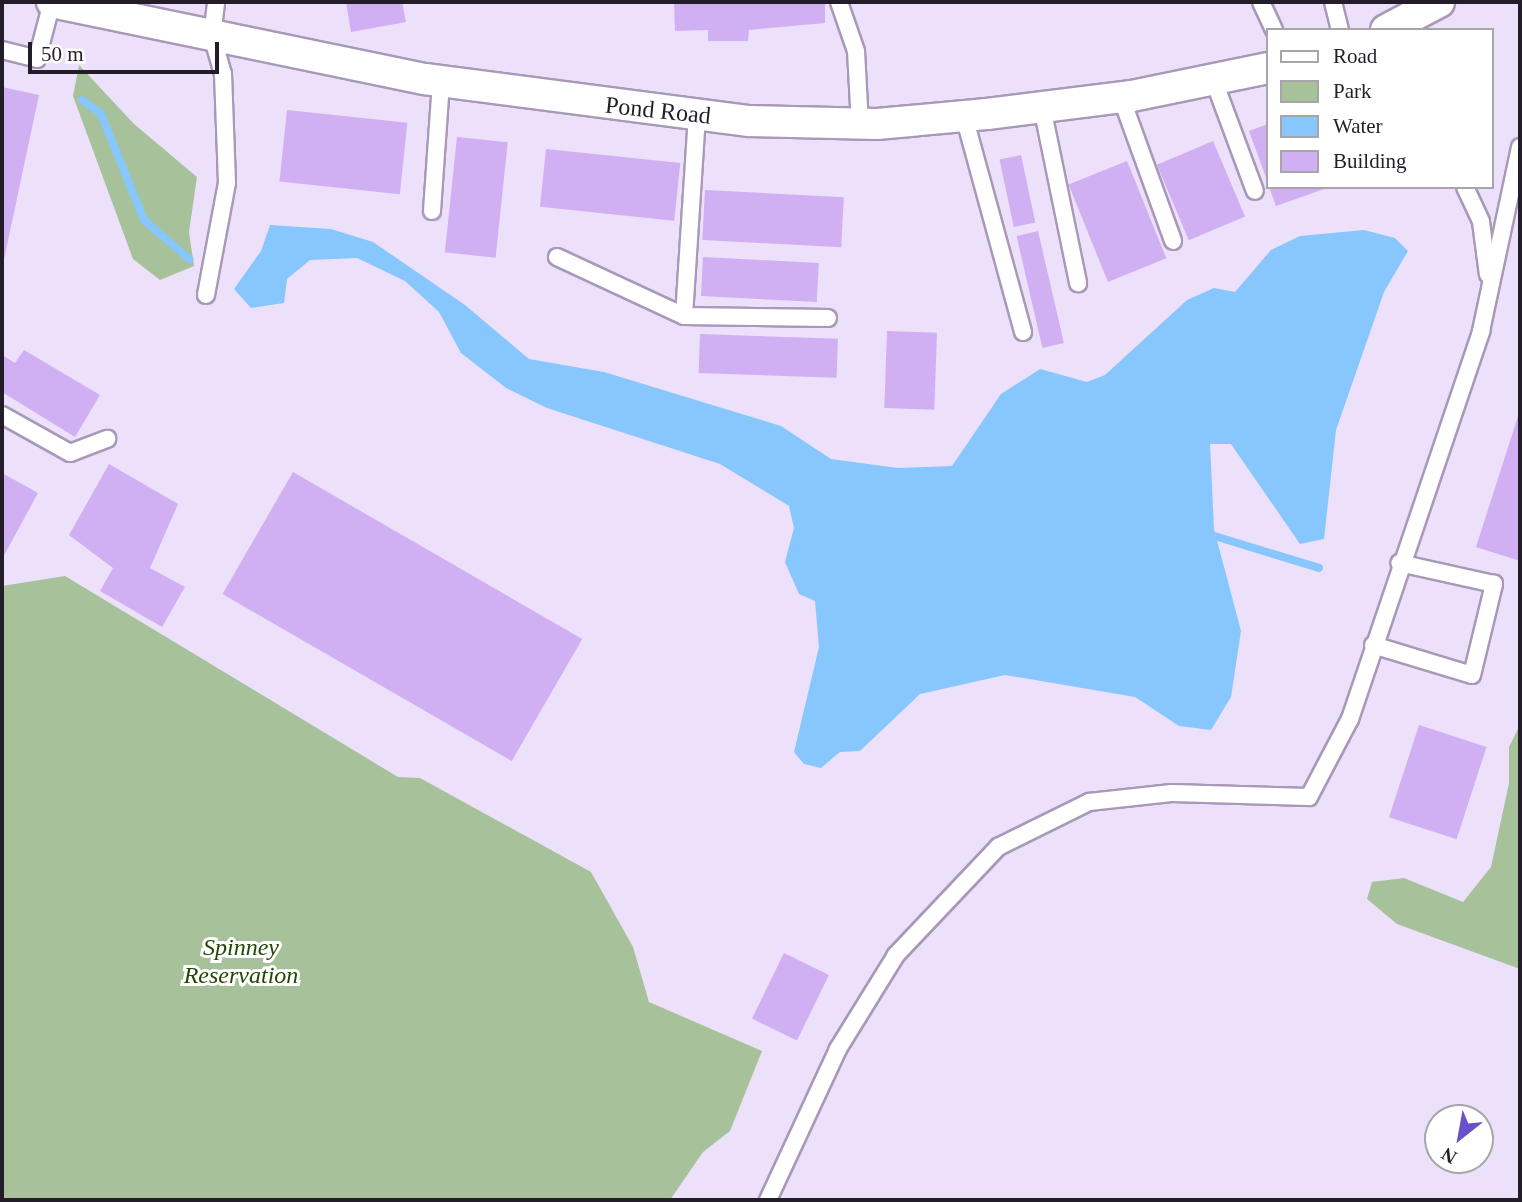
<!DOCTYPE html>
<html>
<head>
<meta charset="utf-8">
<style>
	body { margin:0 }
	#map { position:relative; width:1522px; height:1202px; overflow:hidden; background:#ece0fa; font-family:"Times New Roman",serif }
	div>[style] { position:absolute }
	.green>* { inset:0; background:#a7c29a }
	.water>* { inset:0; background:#88c7fd }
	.stream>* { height:8px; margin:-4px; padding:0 4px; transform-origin:4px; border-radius:4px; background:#88c7fd }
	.building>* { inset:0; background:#d0aff3; transform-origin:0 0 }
	.roads { filter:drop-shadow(2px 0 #a899b8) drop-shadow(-2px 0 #a899b8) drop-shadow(0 2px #a899b8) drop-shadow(0 -2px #a899b8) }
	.service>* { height:16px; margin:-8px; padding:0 8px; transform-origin:8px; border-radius:8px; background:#fff }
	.minor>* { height:30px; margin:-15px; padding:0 15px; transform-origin:15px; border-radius:15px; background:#fff }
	span { translate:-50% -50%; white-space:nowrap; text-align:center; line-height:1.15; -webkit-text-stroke:6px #fff; paint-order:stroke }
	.street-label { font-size:24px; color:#231d29 }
	.park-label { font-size:24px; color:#204700; font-style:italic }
	.frame { position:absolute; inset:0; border:4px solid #231d29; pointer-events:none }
	.legend { position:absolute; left:1266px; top:28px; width:228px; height:161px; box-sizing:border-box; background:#fff; border:2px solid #a7a5a9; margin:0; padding:9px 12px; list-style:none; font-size:21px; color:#231d29 }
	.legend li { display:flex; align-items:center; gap:14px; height:35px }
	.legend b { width:35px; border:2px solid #a7a5a9 }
	.north { position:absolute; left:1424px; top:1104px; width:70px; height:70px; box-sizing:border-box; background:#fff; border:2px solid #a7a5a9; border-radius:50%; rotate:211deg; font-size:19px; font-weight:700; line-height:28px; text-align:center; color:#231d29 }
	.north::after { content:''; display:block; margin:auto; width:24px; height:32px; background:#6951ca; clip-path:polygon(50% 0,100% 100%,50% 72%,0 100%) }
	.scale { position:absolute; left:28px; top:42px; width:191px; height:32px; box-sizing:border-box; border:4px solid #231d29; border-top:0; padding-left:9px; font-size:21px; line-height:24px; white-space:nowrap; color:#231d29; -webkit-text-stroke:5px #fff; paint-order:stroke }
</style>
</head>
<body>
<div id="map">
	<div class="green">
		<i style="clip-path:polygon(79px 65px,134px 124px,197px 177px,189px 232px,194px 266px,160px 280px,133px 259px,73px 96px)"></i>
		<i style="clip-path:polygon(65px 576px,398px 777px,420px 778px,591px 872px,633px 947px,649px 1002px,762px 1051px,730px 1131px,703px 1152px,670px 1200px,2px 1200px,2px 586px)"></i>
		<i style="clip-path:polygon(1520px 725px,1520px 969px,1397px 924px,1367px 899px,1372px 882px,1404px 878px,1463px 902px,1491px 867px,1509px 783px,1509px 747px)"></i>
	</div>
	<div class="water">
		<i style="clip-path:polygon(270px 225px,331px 229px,373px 242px,465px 305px,529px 359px,604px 372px,781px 426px,831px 459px,898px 468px,952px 466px,1001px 394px,1040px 369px,1087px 382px,1105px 375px,1187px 300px,1214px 288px,1235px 292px,1271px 250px,1300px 236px,1364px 230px,1395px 238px,1408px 251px,1384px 292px,1336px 430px,1324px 539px,1300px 544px,1231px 444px,1210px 444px,1214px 529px,1241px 631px,1231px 697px,1211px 730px,1179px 726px,1135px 697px,1005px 675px,920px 694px,860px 751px,840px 752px,821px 768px,804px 764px,794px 752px,819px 647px,815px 601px,799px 594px,785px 562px,794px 528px,789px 506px,720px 464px,547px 408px,506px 388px,461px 353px,439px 312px,405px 281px,357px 258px,310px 260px,287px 279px,284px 303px,251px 308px,234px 289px,261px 251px)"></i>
	</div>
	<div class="stream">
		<i style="left:82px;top:100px;width:24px;rotate:36deg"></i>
		<i style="left:101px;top:114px;width:114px;rotate:67.9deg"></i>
		<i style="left:144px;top:220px;width:60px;rotate:40.9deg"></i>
		<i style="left:1208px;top:534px;width:116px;rotate:17deg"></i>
	</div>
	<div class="building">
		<i style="clip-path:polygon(346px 2px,402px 2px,406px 22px,351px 32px)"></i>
		<i style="clip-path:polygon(674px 2px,825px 2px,825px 23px,749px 30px,748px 41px,708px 41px,708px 30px,675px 31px)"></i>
		<i style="clip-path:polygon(2px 87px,39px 95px,3px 264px,2px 263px)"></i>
		<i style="left:287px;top:110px;width:121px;height:72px;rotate:6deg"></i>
		<i style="clip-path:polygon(1268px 124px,1268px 183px,1249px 131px)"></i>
		<i style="left:457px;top:137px;width:51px;height:116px;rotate:6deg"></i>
		<i style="left:1213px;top:141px;width:82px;height:61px;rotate:67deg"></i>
		<i style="left:546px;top:149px;width:135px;height:58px;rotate:6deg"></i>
		<i style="left:1021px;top:155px;width:69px;height:22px;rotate:78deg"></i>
		<i style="left:1127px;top:161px;width:105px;height:63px;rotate:68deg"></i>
		<i style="clip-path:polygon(1269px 187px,1327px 187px,1327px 188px,1276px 206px)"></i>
		<i style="left:705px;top:190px;width:139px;height:50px;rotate:3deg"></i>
		<i style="left:1038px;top:231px;width:115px;height:22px;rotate:77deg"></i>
		<i style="left:703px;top:257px;width:116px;height:39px;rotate:3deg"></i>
		<i style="left:887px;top:331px;width:50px;height:77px;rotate:2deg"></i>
		<i style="left:700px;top:334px;width:138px;height:39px;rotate:2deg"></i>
		<i style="clip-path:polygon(24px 350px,100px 395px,75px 437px,2px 392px,2px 355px,15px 363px)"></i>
		<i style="clip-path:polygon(1520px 410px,1520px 561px,1476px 547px)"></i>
		<i style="clip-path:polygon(109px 464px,178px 504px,150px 568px,185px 587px,162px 627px,100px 591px,113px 568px,69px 535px)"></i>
		<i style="left:293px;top:472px;width:334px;height:141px;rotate:30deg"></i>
		<i style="clip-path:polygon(2px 473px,38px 493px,2px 559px)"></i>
		<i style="left:1419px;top:725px;width:71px;height:97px;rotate:18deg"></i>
		<i style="left:784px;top:953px;width:50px;height:73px;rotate:26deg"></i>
	</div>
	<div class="roads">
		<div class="service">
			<i style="left:839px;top:2px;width:52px;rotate:70.9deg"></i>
			<i style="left:856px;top:51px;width:73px;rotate:86.9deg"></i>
			<i style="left:1261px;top:2px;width:31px;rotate:65deg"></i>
			<i style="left:1333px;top:2px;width:29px;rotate:76deg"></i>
			<i style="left:2px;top:50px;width:36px;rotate:14deg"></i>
			<i style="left:37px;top:59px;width:59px;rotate:-75.3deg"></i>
			<i style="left:1214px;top:81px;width:117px;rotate:69.6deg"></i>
			<i style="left:1121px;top:97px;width:153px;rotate:70.1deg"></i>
			<i style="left:1042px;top:107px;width:180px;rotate:78.4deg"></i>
			<i style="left:697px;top:115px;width:201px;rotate:93.7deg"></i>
			<i style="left:684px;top:316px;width:144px;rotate:0.8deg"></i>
			<i style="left:964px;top:116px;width:224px;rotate:74.7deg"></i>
			<i style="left:1465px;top:187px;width:38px;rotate:65deg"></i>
			<i style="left:1481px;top:222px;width:53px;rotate:82.5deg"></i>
			<i style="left:432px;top:211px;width:129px;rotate:-86deg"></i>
			<i style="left:557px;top:257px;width:140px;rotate:24.9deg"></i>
			<i style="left:206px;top:295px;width:114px;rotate:-79.4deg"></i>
			<i style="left:227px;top:183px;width:109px;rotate:-92.1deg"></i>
			<i style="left:223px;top:74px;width:40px;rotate:-106deg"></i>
			<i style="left:212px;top:36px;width:34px;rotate:-83deg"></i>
			<i style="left:2px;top:415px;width:78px;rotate:29.2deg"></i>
			<i style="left:70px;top:453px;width:40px;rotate:-21deg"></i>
			<i style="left:1373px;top:645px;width:103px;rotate:16.9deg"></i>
			<i style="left:1472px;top:675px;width:94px;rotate:-76.4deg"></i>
			<i style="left:1494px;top:584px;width:97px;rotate:-167.5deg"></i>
			<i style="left:768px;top:1200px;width:166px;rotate:-65.1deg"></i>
			<i style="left:838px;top:1049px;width:110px;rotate:-58.3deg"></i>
			<i style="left:896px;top:955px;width:149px;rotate:-46.6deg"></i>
			<i style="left:998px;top:847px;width:102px;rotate:-26.3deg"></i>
			<i style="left:1089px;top:802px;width:83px;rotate:-6.2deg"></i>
			<i style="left:1172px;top:793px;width:137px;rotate:1.7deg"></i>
			<i style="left:1309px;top:797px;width:88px;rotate:-62.3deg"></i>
			<i style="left:1350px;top:719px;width:410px;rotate:-71.3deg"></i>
			<i style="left:1481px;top:331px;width:188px;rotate:-78deg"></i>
		</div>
		<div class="minor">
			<i style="left:52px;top:2px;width:381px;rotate:11.7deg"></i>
			<i style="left:425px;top:79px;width:327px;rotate:7.4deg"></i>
			<i style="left:749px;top:121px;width:128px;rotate:1.3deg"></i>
			<i style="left:877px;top:124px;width:110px;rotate:-5.2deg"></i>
			<i style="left:987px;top:114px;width:146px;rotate:-7.1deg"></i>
			<i style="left:1132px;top:96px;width:139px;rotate:-11.6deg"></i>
			<i style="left:1386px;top:30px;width:60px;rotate:-27.8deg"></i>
		</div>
	</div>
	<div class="street-label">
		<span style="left:658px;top:111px;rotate:6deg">Pond Road</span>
	</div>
	<div class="park-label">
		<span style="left:241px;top:962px">Spinney<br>Reservation</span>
	</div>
	<div class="frame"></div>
	<ul class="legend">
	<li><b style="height:9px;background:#fff"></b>Road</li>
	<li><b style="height:19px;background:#a7c29a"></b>Park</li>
	<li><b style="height:19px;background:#88c7fd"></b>Water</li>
	<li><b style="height:19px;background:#d0aff3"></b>Building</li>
	</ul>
	<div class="north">N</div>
	<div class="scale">50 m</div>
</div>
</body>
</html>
